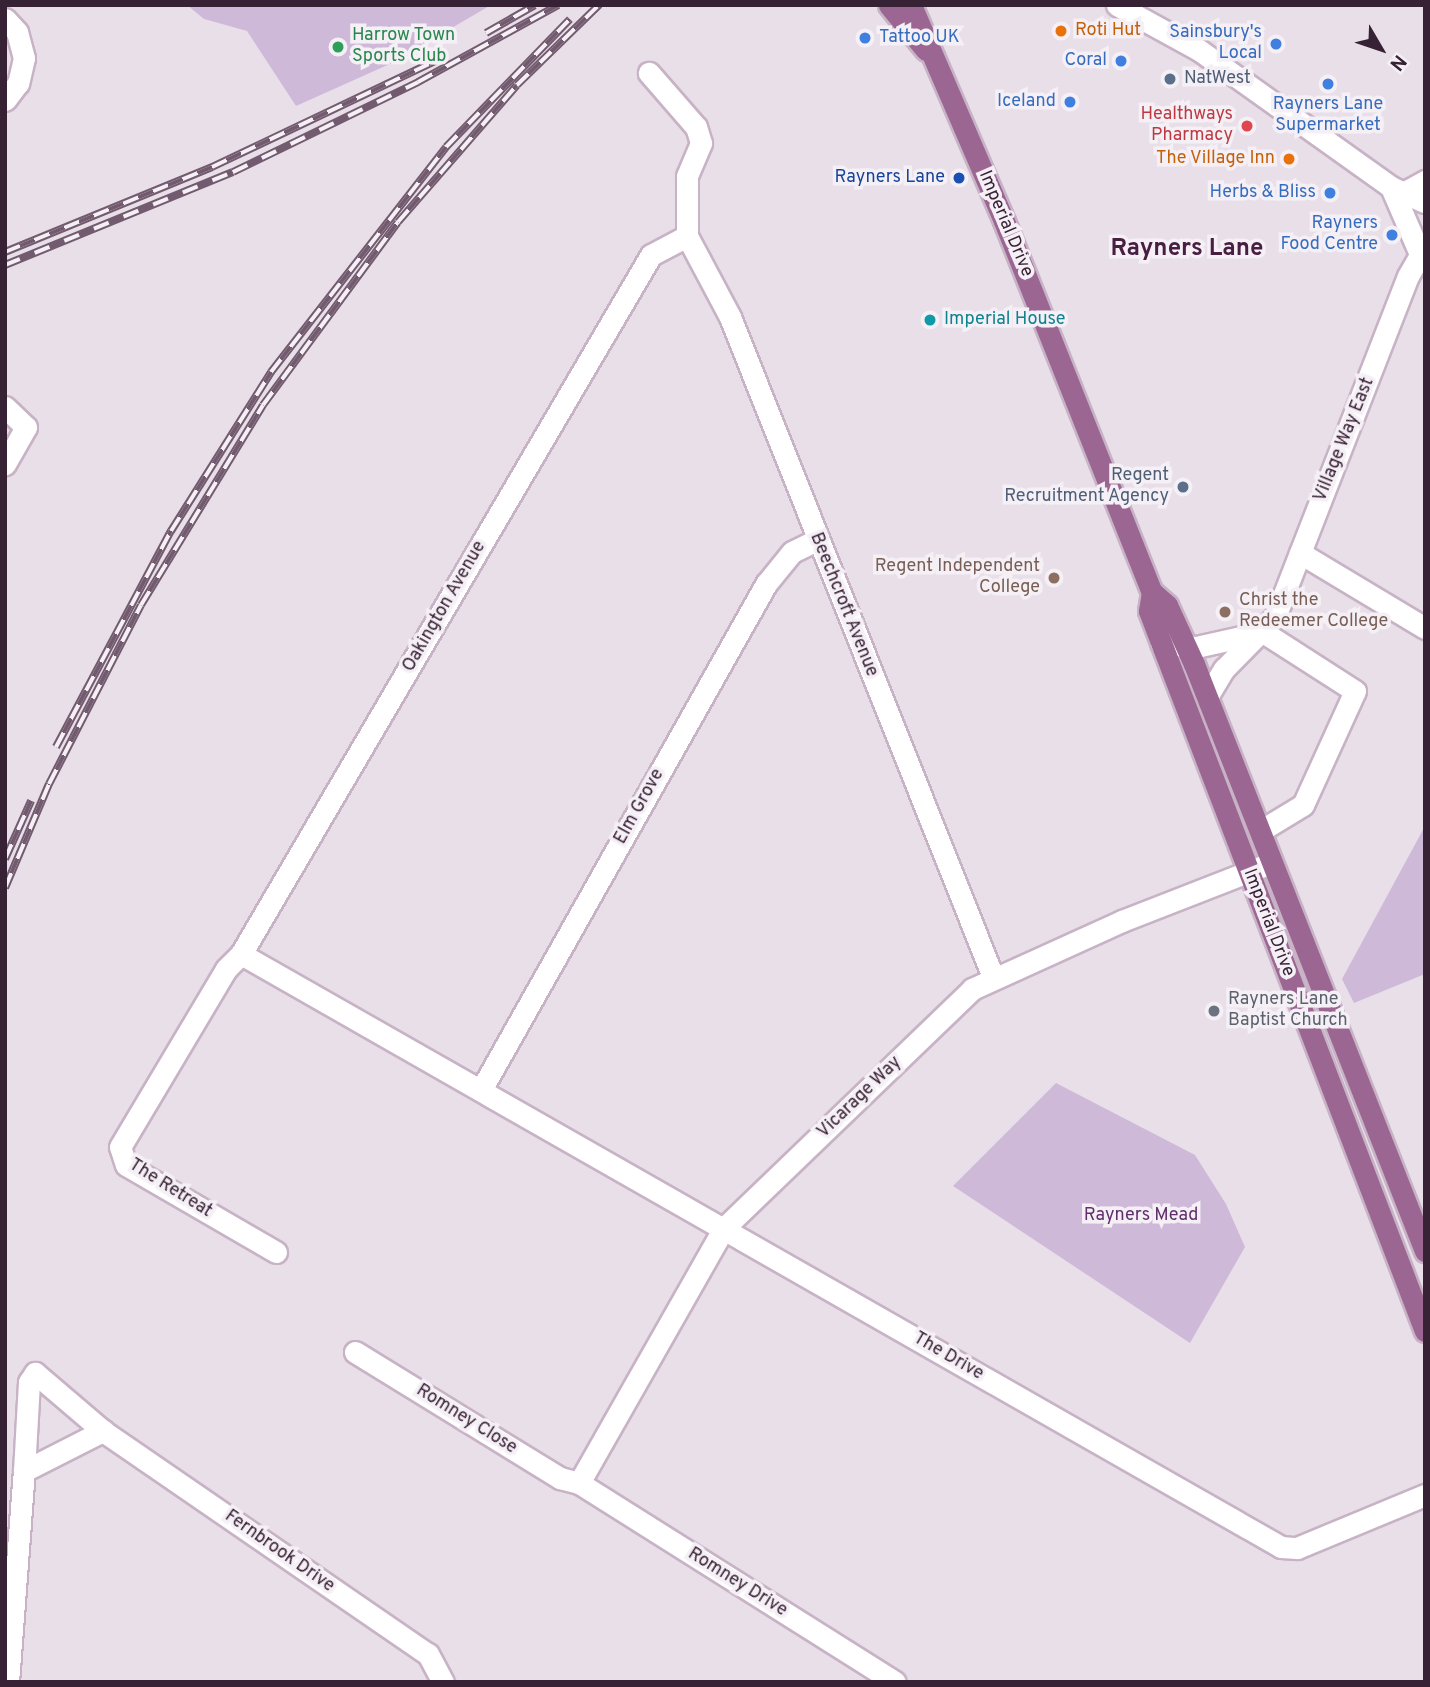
<!DOCTYPE html>
<html>
<head>
<meta charset="utf-8">
<style>
	body { margin:0 }
	#map { position:relative; width:1430px; height:1687px; overflow:hidden; background:#e9dfe9; font-family:Overpass,sans-serif }
	div>[style] { position:absolute }
	.green>* { inset:0; background:#cfb9d9 }
	.roads { filter:drop-shadow(2px 0 #c8b3c6) drop-shadow(-2px 0 #c8b3c6) drop-shadow(0 2px #c8b3c6) drop-shadow(0 -2px #c8b3c6) }
	.street>* { height:21px; margin:-10.5px; padding:0 10.5px; transform-origin:10.5px; border-radius:10.5px; background:#fff }
	.secondary>* { height:21px; margin:-10.5px; padding:0 10.5px; transform-origin:10.5px; border-radius:10.5px; background:#fff }
	.primary>* { height:21px; margin:-10.5px; padding:0 10.5px; transform-origin:10.5px; border-radius:10.5px; background:#9b6692 }
	.rail>* { height:8px; margin-top:-4px; transform-origin:0; background:repeating-linear-gradient(90deg,#f5eff6 0 16px,#735b6f 0 32px); box-sizing:border-box; border-block:2px solid #735b6f }
	.dots>* { width:19px; height:19px; translate:-50% -50%; box-sizing:border-box; border:4px solid #f5eff6; border-radius:50% }
	span { translate:-50% -50%; white-space:nowrap; text-align:center; line-height:1.15; -webkit-text-stroke:7px #f5eff6; paint-order:stroke }
	.food-label { font-size:18px; color:#c56008 }
	.left { translate:0 -50%; text-align:left }
	.right { translate:-100% -50%; text-align:right }
	.shop-label { font-size:18px; color:#366cbe }
	.leisure-label { font-size:18px; color:#27864d }
	.service-label { font-size:18px; color:#4e5e75 }
	.health-label { font-size:18px; color:#be3a42 }
	.transit-label { font-size:18px; color:#164399 }
	.street-label { font-size:18px; color:#372134 }
	.culture-label { font-size:18px; color:#0d838f }
	.education-label { font-size:18px; color:#785e54 }
	.worship-label { font-size:18px; color:#5b616d }
	.park-label { font-size:18px; color:#602f6b }
	.district-label { font-size:24px; color:#481f40; font-weight:700 }
	.frame { position:absolute; inset:0; border:7px solid #372134; pointer-events:none }
	.north { position:absolute; left:1346px; top:14px; width:70px; height:70px; -webkit-text-stroke:5px #f5eff6; paint-order:stroke; rotate:129deg; font-size:19px; font-weight:700; line-height:28px; text-align:center; color:#372134 }
	.north::after { content:''; display:block; margin:auto; width:24px; height:32px; background:#372134; clip-path:polygon(50% 0,100% 100%,50% 72%,0 100%) }
</style>
</head>
<body>
<div id="map">
	<div class="green">
		<i style="clip-path:polygon(187px 5px,491px 5px,392px 63px,296px 106px,247px 31px,204px 19px)"></i>
		<i style="clip-path:polygon(1425px 826px,1425px 974px,1354px 1003px,1342px 979px)"></i>
		<i style="clip-path:polygon(1056px 1083px,1195px 1155px,1226px 1204px,1245px 1247px,1190px 1343px,953px 1186px)"></i>
	</div>
	<div class="roads">
		<div class="street">
			<i style="left:5px;top:19px;width:18px;rotate:47deg"></i>
			<i style="left:17px;top:32px;width:27px;rotate:75deg"></i>
			<i style="left:24px;top:58px;width:26px;rotate:103deg"></i>
			<i style="left:18px;top:83px;width:21px;rotate:127deg"></i>
			<i style="left:687px;top:236px;width:92px;rotate:62deg"></i>
			<i style="left:730px;top:317px;width:710px;rotate:68.27deg"></i>
			<i style="left:5px;top:407px;width:29px;rotate:44deg"></i>
			<i style="left:26px;top:427px;width:43px;rotate:119.6deg"></i>
			<i style="left:1300px;top:553px;width:146px;rotate:31deg"></i>
			<i style="left:1260px;top:831px;width:50px;rotate:-31.2deg"></i>
			<i style="left:1303px;top:805px;width:125px;rotate:-65.5deg"></i>
			<i style="left:1355px;top:691px;width:109px;rotate:-147.3deg"></i>
			<i style="left:241px;top:954px;width:1197px;rotate:29.69deg"></i>
			<i style="left:1281px;top:1547px;width:16px;rotate:4deg"></i>
			<i style="left:1297px;top:1548px;width:139px;rotate:-22.5deg"></i>
			<i style="left:481px;top:1090px;width:581px;rotate:-60.61deg"></i>
			<i style="left:766px;top:584px;width:41px;rotate:-50.9deg"></i>
			<i style="left:792px;top:552px;width:28px;rotate:-26deg"></i>
			<i style="left:276px;top:1252px;width:173px;rotate:-149.9deg"></i>
			<i style="left:126px;top:1165px;width:19px;rotate:-108deg"></i>
			<i style="left:120px;top:1147px;width:207px;rotate:-59.2deg"></i>
			<i style="left:226px;top:969px;width:21px;rotate:-45deg"></i>
			<i style="left:241px;top:954px;width:810px;rotate:-59.61deg"></i>
			<i style="left:651px;top:255px;width:41px;rotate:-27.8deg"></i>
			<i style="left:687px;top:236px;width:60px;rotate:-90deg"></i>
			<i style="left:687px;top:176px;width:36px;rotate:-67deg"></i>
			<i style="left:701px;top:143px;width:17px;rotate:-107deg"></i>
			<i style="left:696px;top:127px;width:72px;rotate:-131deg"></i>
			<i style="left:355px;top:1352px;width:241px;rotate:31.6deg"></i>
			<i style="left:560px;top:1478px;width:20px;rotate:15deg"></i>
			<i style="left:579px;top:1483px;width:373px;rotate:32.2deg"></i>
			<i style="left:24px;top:1471px;width:89px;rotate:-86.8deg"></i>
			<i style="left:29px;top:1382px;width:11px;rotate:-56deg"></i>
			<i style="left:35px;top:1373px;width:89px;rotate:40.5deg"></i>
			<i style="left:579px;top:1483px;width:292px;rotate:-60.4deg"></i>
			<i style="left:723px;top:1229px;width:346px;rotate:-43.9deg"></i>
			<i style="left:972px;top:989px;width:165px;rotate:-24.4deg"></i>
			<i style="left:1122px;top:921px;width:160px;rotate:-21.3deg"></i>
			<i style="left:8px;top:1682px;width:212px;rotate:-85.7deg"></i>
			<i style="left:24px;top:1471px;width:89px;rotate:-26.9deg"></i>
			<i style="left:103px;top:1431px;width:394px;rotate:34.5deg"></i>
			<i style="left:428px;top:1654px;width:32px;rotate:62deg"></i>
		</div>
		<div class="secondary">
			<i style="left:1117px;top:5px;width:94px;rotate:28.8deg"></i>
			<i style="left:1199px;top:50px;width:236px;rotate:35.5deg"></i>
			<i style="left:1391px;top:187px;width:37px;rotate:24deg"></i>
			<i style="left:1391px;top:187px;width:73px;rotate:66.6deg"></i>
			<i style="left:1405px;top:192px;width:23px;rotate:-29deg"></i>
			<i style="left:1161px;top:643px;width:35px;rotate:7deg"></i>
			<i style="left:1196px;top:647px;width:69px;rotate:-12.6deg"></i>
			<i style="left:1207px;top:697px;width:33px;rotate:-59deg"></i>
			<i style="left:1224px;top:669px;width:73px;rotate:-45.6deg"></i>
			<i style="left:1275px;top:617px;width:366px;rotate:-68.7deg"></i>
			<i style="left:1408px;top:276px;width:34px;rotate:-60deg"></i>
		</div>
		<div class="primary">
			<i style="left:889px;top:5px;width:58px;rotate:50.6deg"></i>
			<i style="left:911px;top:5px;width:235px;rotate:66.7deg"></i>
			<i style="left:1004px;top:221px;width:399px;rotate:68.3deg"></i>
			<i style="left:1152px;top:592px;width:20px;rotate:41deg"></i>
			<i style="left:1167px;top:605px;width:65px;rotate:65.4deg"></i>
			<i style="left:1194px;top:664px;width:631px;rotate:68.52deg"></i>
			<i style="left:1152px;top:592px;width:19px;rotate:99deg"></i>
			<i style="left:1149px;top:611px;width:771px;rotate:69.03deg"></i>
		</div>
	</div>
	<div class="rail">
		<i style="left:486px;top:33px;width:56px;rotate:-29.7deg"></i>
		<i style="left:5px;top:252px;width:224px;rotate:-22.3deg"></i>
		<i style="left:212px;top:167px;width:249px;rotate:-25.4deg"></i>
		<i style="left:5px;top:265px;width:246px;rotate:-22.2deg"></i>
		<i style="left:233px;top:172px;width:206px;rotate:-25.9deg"></i>
		<i style="left:418px;top:82px;width:160px;rotate:-28.8deg"></i>
		<i style="left:56px;top:747px;width:245px;rotate:-62deg"></i>
		<i style="left:171px;top:531px;width:188px;rotate:-57.8deg"></i>
		<i style="left:271px;top:372px;width:285px;rotate:-52.1deg"></i>
		<i style="left:446px;top:147px;width:178px;rotate:-45.9deg"></i>
		<i style="left:5px;top:859px;width:64px;rotate:-65.9deg"></i>
		<i style="left:5px;top:888px;width:113px;rotate:-67.1deg"></i>
		<i style="left:49px;top:784px;width:201px;rotate:-62.8deg"></i>
		<i style="left:141px;top:605px;width:234px;rotate:-58.6deg"></i>
		<i style="left:263px;top:405px;width:227px;rotate:-53.6deg"></i>
		<i style="left:398px;top:222px;width:181px;rotate:-49deg"></i>
		<i style="left:517px;top:85px;width:115px;rotate:-44.3deg"></i>
	</div>
	<div class="dots">
		<i style="left:1061px;top:31px;background:#e8710a"></i>
		<i style="left:865px;top:38px;background:#3f7fe0"></i>
		<i style="left:1276px;top:44px;background:#3f7fe0"></i>
		<i style="left:338px;top:47px;background:#2e9e5b"></i>
		<i style="left:1121px;top:61px;background:#3f7fe0"></i>
		<i style="left:1170px;top:79px;background:#5c6f8a"></i>
		<i style="left:1328px;top:84px;background:#3f7fe0"></i>
		<i style="left:1070px;top:102px;background:#3f7fe0"></i>
		<i style="left:1247px;top:126px;background:#e0444e"></i>
		<i style="left:1289px;top:159px;background:#e8710a"></i>
		<i style="left:959px;top:178px;background:#1a4fb4"></i>
		<i style="left:1330px;top:193px;background:#3f7fe0"></i>
		<i style="left:1392px;top:235px;background:#3f7fe0"></i>
		<i style="left:930px;top:320px;background:#0f9aa8"></i>
		<i style="left:1183px;top:487px;background:#5c6f8a"></i>
		<i style="left:1054px;top:578px;background:#8d6e63"></i>
		<i style="left:1225px;top:612px;background:#8d6e63"></i>
		<i style="left:1214px;top:1011px;background:#6b7280"></i>
	</div>
	<div class="food-label">
		<span class="left" style="left:1075px;top:31px">Roti Hut</span>
		<span class="right" style="left:1275px;top:159px">The Village Inn</span>
	</div>
	<div class="shop-label">
		<span class="right" style="left:1262px;top:44px">Sainsbury's<br>Local</span>
		<span class="left" style="left:879px;top:38px">Tattoo UK</span>
		<span class="right" style="left:1107px;top:61px">Coral</span>
		<span class="right" style="left:1056px;top:102px">Iceland</span>
		<span style="left:1328px;top:116px">Rayners Lane<br>Supermarket</span>
		<span class="right" style="left:1316px;top:193px">Herbs &amp; Bliss</span>
		<span class="right" style="left:1378px;top:235px">Rayners<br>Food Centre</span>
	</div>
	<div class="leisure-label">
		<span class="left" style="left:352px;top:47px">Harrow Town<br>Sports Club</span>
	</div>
	<div class="service-label">
		<span class="left" style="left:1184px;top:79px">NatWest</span>
		<span class="right" style="left:1169px;top:487px">Regent<br>Recruitment Agency</span>
	</div>
	<div class="health-label">
		<span class="right" style="left:1233px;top:126px">Healthways<br>Pharmacy</span>
	</div>
	<div class="transit-label">
		<span class="right" style="left:945px;top:178px">Rayners Lane</span>
	</div>
	<div class="street-label">
		<span style="left:1005px;top:224px;rotate:67deg">Imperial Drive</span>
		<span style="left:1345px;top:440px;rotate:-68deg">Village Way East</span>
		<span style="left:843px;top:605px;rotate:68deg">Beechcroft Avenue</span>
		<span style="left:445px;top:607px;rotate:-60deg">Oakington Avenue</span>
		<span style="left:640px;top:807px;rotate:-61deg">Elm Grove</span>
		<span style="left:1268px;top:923px;rotate:69deg">Imperial Drive</span>
		<span style="left:860px;top:1098px;rotate:-44deg">Vicarage Way</span>
		<span style="left:170px;top:1189px;rotate:32deg">The Retreat</span>
		<span style="left:948px;top:1357px;rotate:30deg">The Drive</span>
		<span style="left:466px;top:1420px;rotate:32deg">Romney Close</span>
		<span style="left:279px;top:1552px;rotate:35deg">Fernbrook Drive</span>
		<span style="left:737px;top:1583px;rotate:32deg">Romney Drive</span>
	</div>
	<div class="culture-label">
		<span class="left" style="left:944px;top:320px">Imperial House</span>
	</div>
	<div class="education-label">
		<span class="right" style="left:1040px;top:578px">Regent Independent<br>College</span>
		<span class="left" style="left:1239px;top:612px">Christ the<br>Redeemer College</span>
	</div>
	<div class="worship-label">
		<span class="left" style="left:1228px;top:1011px">Rayners Lane<br>Baptist Church</span>
	</div>
	<div class="park-label">
		<span style="left:1141px;top:1216px">Rayners Mead</span>
	</div>
	<div class="district-label">
		<span style="left:1187px;top:250px">Rayners Lane</span>
	</div>
	<div class="frame"></div>
	<div class="north">N</div>
</div>
</body>
</html>
